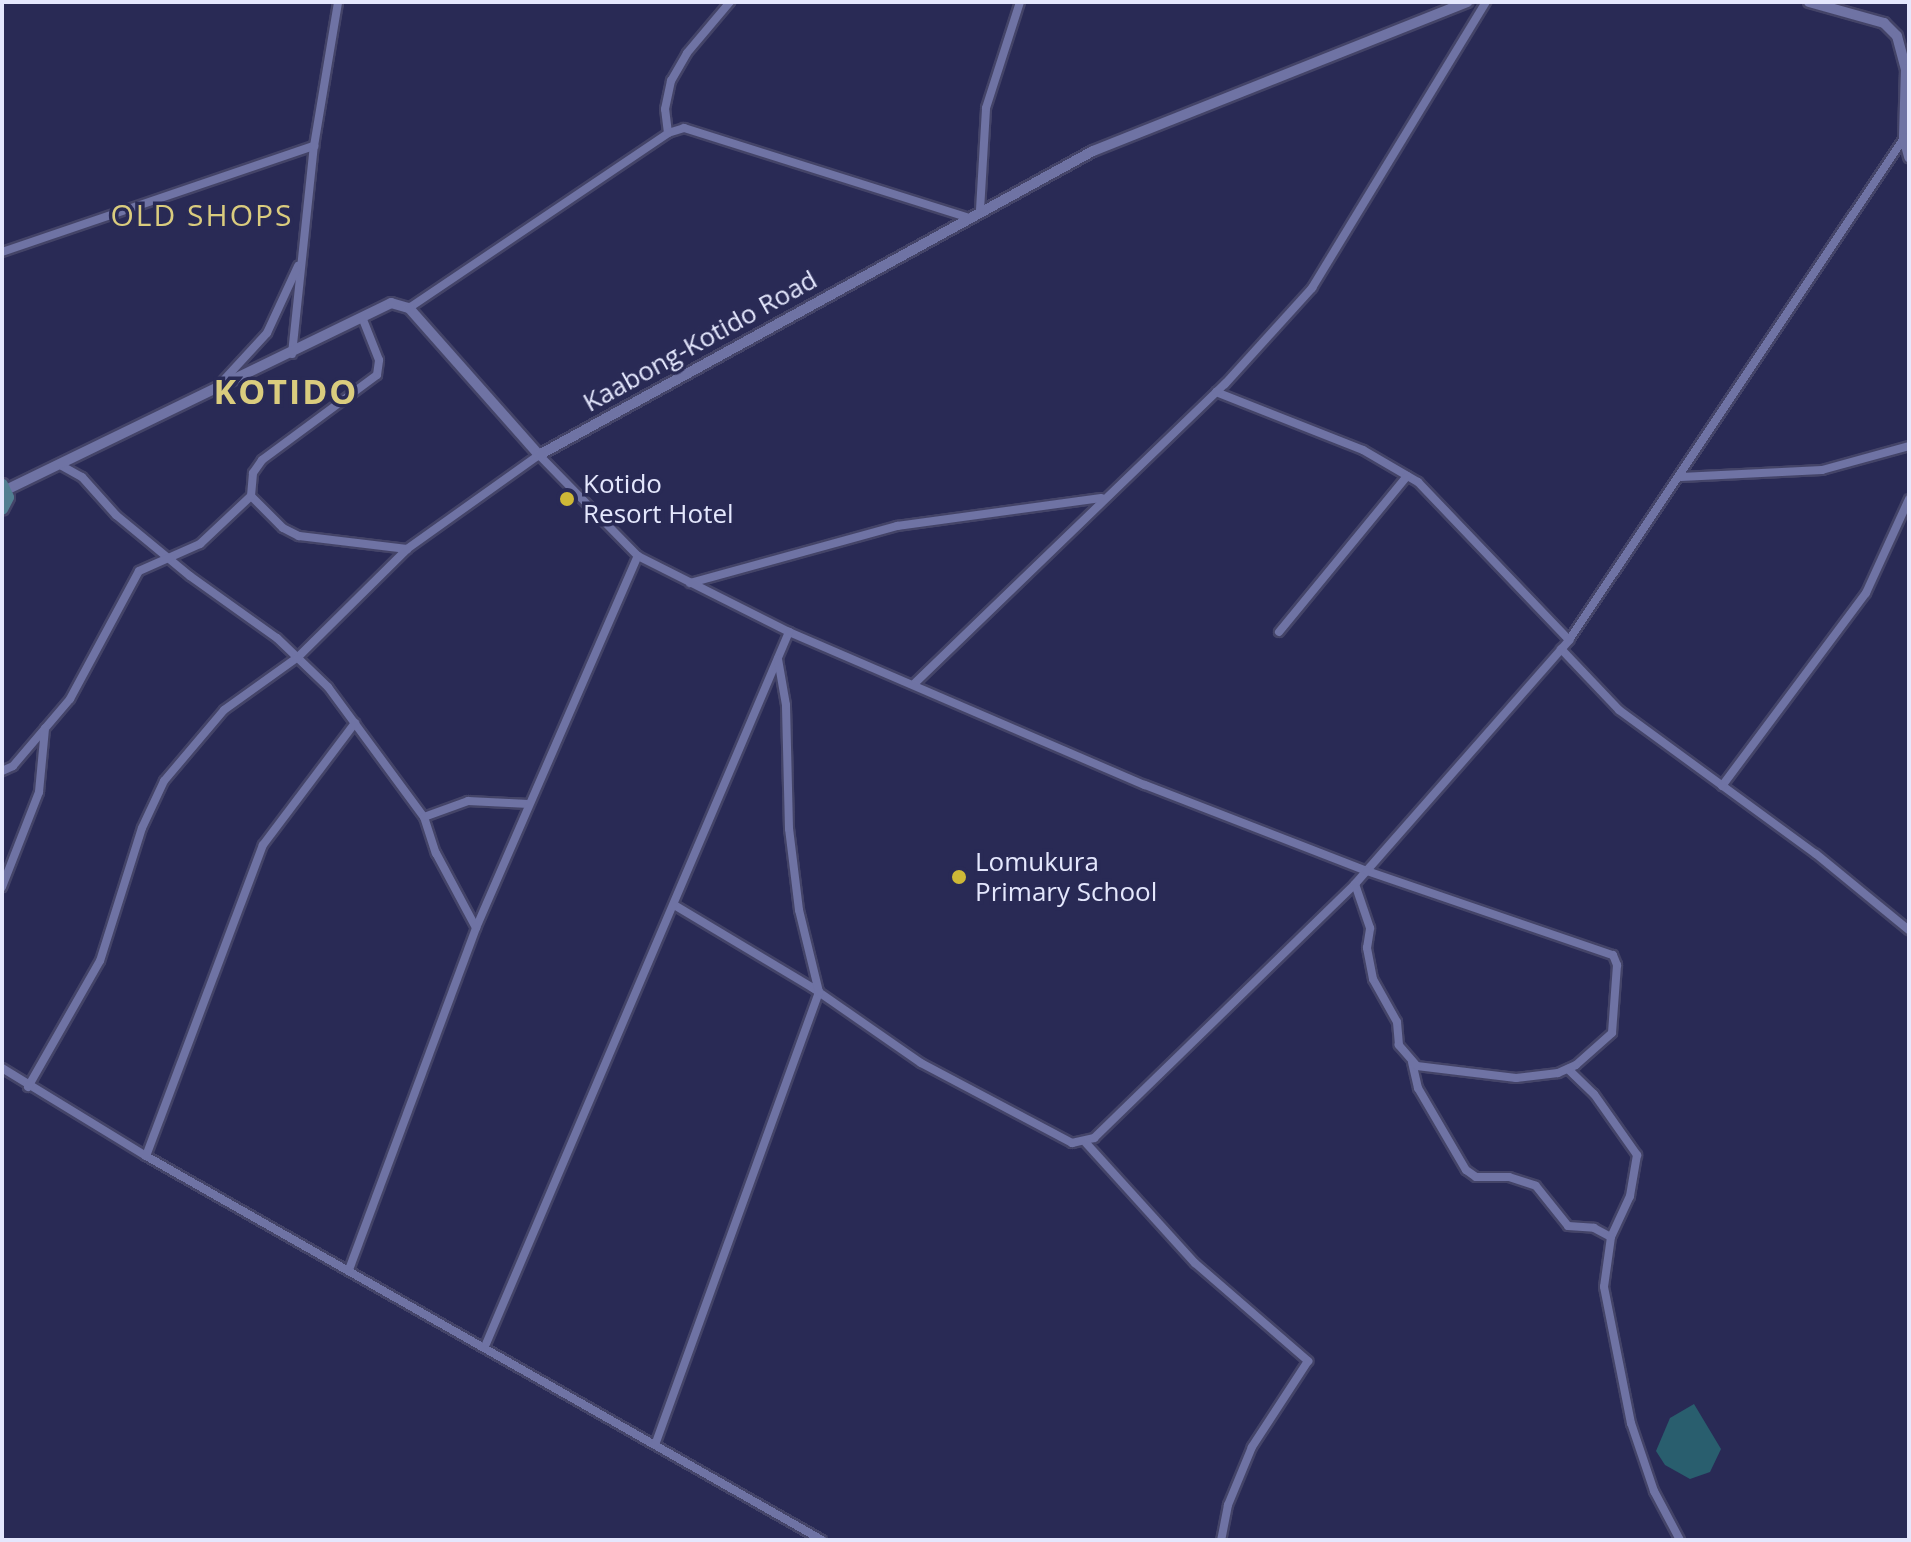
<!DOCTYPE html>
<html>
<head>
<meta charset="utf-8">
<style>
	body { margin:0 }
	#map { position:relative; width:1911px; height:1542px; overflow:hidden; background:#292a55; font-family:"Open Sans",sans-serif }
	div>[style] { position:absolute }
	.water>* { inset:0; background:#295e6e }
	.roads { filter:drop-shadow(2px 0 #444468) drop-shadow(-2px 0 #444468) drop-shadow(0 2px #444468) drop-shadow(0 -2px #444468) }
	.minor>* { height:8px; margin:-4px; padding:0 4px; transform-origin:4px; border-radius:4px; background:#6f73a4 }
	.tertiary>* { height:10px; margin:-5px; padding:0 5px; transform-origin:5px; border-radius:5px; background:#6f73a4 }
	.secondary>* { height:11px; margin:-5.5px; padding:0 5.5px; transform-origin:5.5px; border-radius:5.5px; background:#517f91 }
	.dots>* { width:22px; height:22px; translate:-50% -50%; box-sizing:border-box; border:4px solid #292a55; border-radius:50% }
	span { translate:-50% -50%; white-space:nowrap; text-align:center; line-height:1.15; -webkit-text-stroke:7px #292a55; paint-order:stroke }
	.street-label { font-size:26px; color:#e4e7fd }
	.poi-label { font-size:26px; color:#e4e7fd }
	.left { translate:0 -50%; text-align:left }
	.quarter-label { font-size:30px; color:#dacc7e; letter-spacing:2px }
	.district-label { font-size:34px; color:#dacc7e; font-weight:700; letter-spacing:2px }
	.frame { position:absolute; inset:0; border:4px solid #e4e7fd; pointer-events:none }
</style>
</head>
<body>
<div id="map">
	<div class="water">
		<i style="clip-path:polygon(1694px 1404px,1721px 1449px,1710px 1472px,1690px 1479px,1665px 1465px,1656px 1451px,1670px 1418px)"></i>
	</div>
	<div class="roads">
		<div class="minor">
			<i style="left:668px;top:133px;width:24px;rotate:-97deg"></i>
			<i style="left:665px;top:109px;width:29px;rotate:-78deg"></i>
			<i style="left:671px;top:81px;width:32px;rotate:-60deg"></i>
			<i style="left:687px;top:53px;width:67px;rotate:-49.9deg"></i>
			<i style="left:980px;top:210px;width:102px;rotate:-86.6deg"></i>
			<i style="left:986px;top:108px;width:111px;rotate:-72.2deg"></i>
			<i style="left:2px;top:252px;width:330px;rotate:-18.8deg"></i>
			<i style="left:409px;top:308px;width:313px;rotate:-34deg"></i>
			<i style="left:668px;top:133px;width:17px;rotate:-17deg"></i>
			<i style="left:684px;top:128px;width:297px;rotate:17.5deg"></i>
			<i style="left:292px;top:354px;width:209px;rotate:-84deg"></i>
			<i style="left:314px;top:146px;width:146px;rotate:-80.5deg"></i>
			<i style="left:221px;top:383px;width:68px;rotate:-47.4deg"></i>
			<i style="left:267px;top:333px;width:74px;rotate:-65.2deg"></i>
			<i style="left:1216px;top:392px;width:158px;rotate:21.5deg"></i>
			<i style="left:1363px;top:450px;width:64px;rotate:30.2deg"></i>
			<i style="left:1418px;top:482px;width:219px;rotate:46.3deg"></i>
			<i style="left:62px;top:466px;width:23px;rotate:29deg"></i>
			<i style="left:82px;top:477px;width:51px;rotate:48.2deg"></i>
			<i style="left:116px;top:515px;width:96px;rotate:39.5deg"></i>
			<i style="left:190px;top:576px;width:107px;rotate:35.5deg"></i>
			<i style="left:277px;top:638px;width:71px;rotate:43.9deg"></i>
			<i style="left:328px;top:687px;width:162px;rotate:53.6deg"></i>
			<i style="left:424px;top:817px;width:38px;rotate:72deg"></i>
			<i style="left:436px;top:853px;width:85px;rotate:61.9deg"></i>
			<i style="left:1681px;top:477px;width:141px;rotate:-2.8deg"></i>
			<i style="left:1822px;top:470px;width:90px;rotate:-15.4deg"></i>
			<i style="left:251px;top:496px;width:45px;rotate:45deg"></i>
			<i style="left:283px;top:528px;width:18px;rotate:27deg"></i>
			<i style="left:299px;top:536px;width:109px;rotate:6.9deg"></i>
			<i style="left:690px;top:583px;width:215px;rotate:-15.4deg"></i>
			<i style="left:897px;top:526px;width:206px;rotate:-7.8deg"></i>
			<i style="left:1279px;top:632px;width:202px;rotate:-50.6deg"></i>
			<i style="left:1561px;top:649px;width:84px;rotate:46.4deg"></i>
			<i style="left:1619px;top:710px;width:244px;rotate:36.2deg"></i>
			<i style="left:1816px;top:854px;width:120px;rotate:39.3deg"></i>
			<i style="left:915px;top:683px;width:431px;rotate:-44deg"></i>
			<i style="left:1225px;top:384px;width:130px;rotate:-47.8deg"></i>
			<i style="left:1312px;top:288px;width:335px;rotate:-58.7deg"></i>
			<i style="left:2px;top:771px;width:12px;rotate:-24deg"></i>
			<i style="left:13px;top:766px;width:88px;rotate:-49.6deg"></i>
			<i style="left:70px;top:699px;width:145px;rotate:-61.7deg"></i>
			<i style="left:139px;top:571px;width:67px;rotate:-23.9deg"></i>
			<i style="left:200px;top:544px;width:70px;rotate:-43.3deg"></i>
			<i style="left:251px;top:496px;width:23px;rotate:-85deg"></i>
			<i style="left:253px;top:473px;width:16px;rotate:-55deg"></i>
			<i style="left:262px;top:460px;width:143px;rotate:-36.5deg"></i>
			<i style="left:377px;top:375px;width:15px;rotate:-82deg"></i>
			<i style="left:379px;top:360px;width:46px;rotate:-111.6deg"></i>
			<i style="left:1722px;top:786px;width:241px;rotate:-53.3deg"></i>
			<i style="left:1866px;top:593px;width:103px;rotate:-65.4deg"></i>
			<i style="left:424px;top:817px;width:47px;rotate:-20deg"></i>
			<i style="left:468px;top:801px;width:61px;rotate:2.8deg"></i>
			<i style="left:2px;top:887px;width:102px;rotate:-68.7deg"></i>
			<i style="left:39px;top:792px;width:64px;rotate:-84.6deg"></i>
			<i style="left:676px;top:906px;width:160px;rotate:30.9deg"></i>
			<i style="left:813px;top:988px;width:131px;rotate:34.8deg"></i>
			<i style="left:921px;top:1063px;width:171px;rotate:27.9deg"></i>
			<i style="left:1072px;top:1143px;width:23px;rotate:-13deg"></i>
			<i style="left:1094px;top:1138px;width:364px;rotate:-44.2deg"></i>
			<i style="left:1355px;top:884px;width:325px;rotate:-48.7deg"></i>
			<i style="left:1569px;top:640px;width:604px;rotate:-56.28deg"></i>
			<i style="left:1412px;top:1062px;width:27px;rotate:77deg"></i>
			<i style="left:1418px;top:1088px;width:95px;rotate:59.7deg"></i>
			<i style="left:1466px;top:1170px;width:12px;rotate:35deg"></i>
			<i style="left:1476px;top:1177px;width:33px"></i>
			<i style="left:1509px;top:1177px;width:28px;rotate:18deg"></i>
			<i style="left:1536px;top:1186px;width:51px;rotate:51.3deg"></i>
			<i style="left:1568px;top:1226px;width:26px;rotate:4deg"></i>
			<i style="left:1594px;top:1228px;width:19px;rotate:28deg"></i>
			<i style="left:2px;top:1068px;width:169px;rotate:31.4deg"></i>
			<i style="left:146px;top:1156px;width:777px;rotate:29.6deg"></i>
			<i style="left:1568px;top:1069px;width:36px;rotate:44deg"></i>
			<i style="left:1594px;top:1094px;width:75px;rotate:54.8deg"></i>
			<i style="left:1637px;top:1155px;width:42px;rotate:99.7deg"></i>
			<i style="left:1630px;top:1196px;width:45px;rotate:114.9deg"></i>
			<i style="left:1611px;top:1237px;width:50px;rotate:98deg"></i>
			<i style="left:1604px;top:1287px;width:139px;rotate:78.8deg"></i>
			<i style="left:1631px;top:1423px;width:72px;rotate:71.3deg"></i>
			<i style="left:1654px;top:1491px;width:55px;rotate:62deg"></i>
			<i style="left:28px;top:1087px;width:145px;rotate:-60.3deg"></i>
			<i style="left:100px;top:961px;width:139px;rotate:-72.5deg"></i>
			<i style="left:142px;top:828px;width:52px;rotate:-64.9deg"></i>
			<i style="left:164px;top:781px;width:93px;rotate:-49.8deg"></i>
			<i style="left:224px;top:710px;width:91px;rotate:-35.6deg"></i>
			<i style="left:298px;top:657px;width:153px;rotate:-44.7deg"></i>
			<i style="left:407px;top:549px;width:162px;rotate:-35.5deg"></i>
			<i style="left:539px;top:455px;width:141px;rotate:45.6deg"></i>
			<i style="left:638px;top:556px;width:169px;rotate:26.7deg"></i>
			<i style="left:789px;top:632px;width:387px;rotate:23.3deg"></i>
			<i style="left:1145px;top:785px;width:238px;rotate:21.2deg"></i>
			<i style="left:1367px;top:871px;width:260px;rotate:18.9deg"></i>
			<i style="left:1613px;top:955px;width:11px;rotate:68deg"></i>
			<i style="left:1617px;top:965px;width:68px;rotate:94.2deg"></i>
			<i style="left:1612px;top:1033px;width:48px;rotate:138.4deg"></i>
			<i style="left:1576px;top:1065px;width:20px;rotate:156deg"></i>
			<i style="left:1558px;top:1073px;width:42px;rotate:173.2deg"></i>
			<i style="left:1516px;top:1078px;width:100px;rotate:-173.1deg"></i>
			<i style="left:1417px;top:1066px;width:28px;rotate:-131deg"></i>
			<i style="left:1399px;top:1045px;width:23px;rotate:-95deg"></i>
			<i style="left:1397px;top:1022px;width:49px;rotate:-119.2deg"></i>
			<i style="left:1373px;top:979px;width:32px;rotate:-101deg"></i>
			<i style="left:1367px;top:948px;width:20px;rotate:-81deg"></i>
			<i style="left:1370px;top:928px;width:46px;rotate:-108.8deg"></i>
			<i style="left:1086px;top:1143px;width:162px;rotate:47.8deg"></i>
			<i style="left:1195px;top:1263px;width:150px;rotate:40.9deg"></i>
			<i style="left:1308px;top:1361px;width:103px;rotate:123.1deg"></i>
			<i style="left:1252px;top:1447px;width:63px;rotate:112.5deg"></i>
			<i style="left:1228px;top:1505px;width:36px;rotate:101deg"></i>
			<i style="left:146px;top:1156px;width:332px;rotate:-69.4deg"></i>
			<i style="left:263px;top:845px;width:153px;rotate:-53deg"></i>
			<i style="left:350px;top:1267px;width:362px;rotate:-69.6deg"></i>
			<i style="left:476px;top:928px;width:406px;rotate:-66.5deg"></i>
			<i style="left:486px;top:1344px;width:774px;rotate:-66.95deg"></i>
			<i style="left:655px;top:1445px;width:482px;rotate:-70.1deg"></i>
			<i style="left:819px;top:992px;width:84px;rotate:-103.7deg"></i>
			<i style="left:799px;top:910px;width:82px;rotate:-97deg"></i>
			<i style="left:789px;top:829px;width:124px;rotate:-91.4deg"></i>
			<i style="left:786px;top:705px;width:47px;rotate:-99.9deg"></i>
		</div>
		<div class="tertiary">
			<i style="left:1809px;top:2px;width:78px;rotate:15.6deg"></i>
			<i style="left:1884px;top:23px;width:18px;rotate:45deg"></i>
			<i style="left:1897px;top:36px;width:34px;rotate:75deg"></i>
			<i style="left:1906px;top:69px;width:69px;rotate:91.7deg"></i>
			<i style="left:1904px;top:138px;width:20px;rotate:75deg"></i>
			<i style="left:8px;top:489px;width:426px;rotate:-25.9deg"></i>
			<i style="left:391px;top:303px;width:19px;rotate:16deg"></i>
			<i style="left:409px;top:308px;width:196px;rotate:48.5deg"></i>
			<i style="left:539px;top:455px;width:632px;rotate:-28.76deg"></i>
			<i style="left:1093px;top:151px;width:403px;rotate:-21.7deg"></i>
		</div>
		<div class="secondary">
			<i style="left:2px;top:484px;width:14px;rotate:65deg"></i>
			<i style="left:8px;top:497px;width:13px;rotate:117deg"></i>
		</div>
	</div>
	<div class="dots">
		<i style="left:567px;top:499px;background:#ceb837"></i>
		<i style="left:959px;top:877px;background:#ceb837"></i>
	</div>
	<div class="street-label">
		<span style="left:700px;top:341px;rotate:-29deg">Kaabong-Kotido Road</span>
	</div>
	<div class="poi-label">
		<span class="left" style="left:583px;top:499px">Kotido<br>Resort Hotel</span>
		<span class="left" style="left:975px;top:877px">Lomukura<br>Primary School</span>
	</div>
	<div class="quarter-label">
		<span style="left:202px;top:215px">OLD SHOPS</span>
	</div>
	<div class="district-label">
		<span style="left:286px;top:392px">KOTIDO</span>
	</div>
	<div class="frame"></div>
</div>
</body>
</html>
